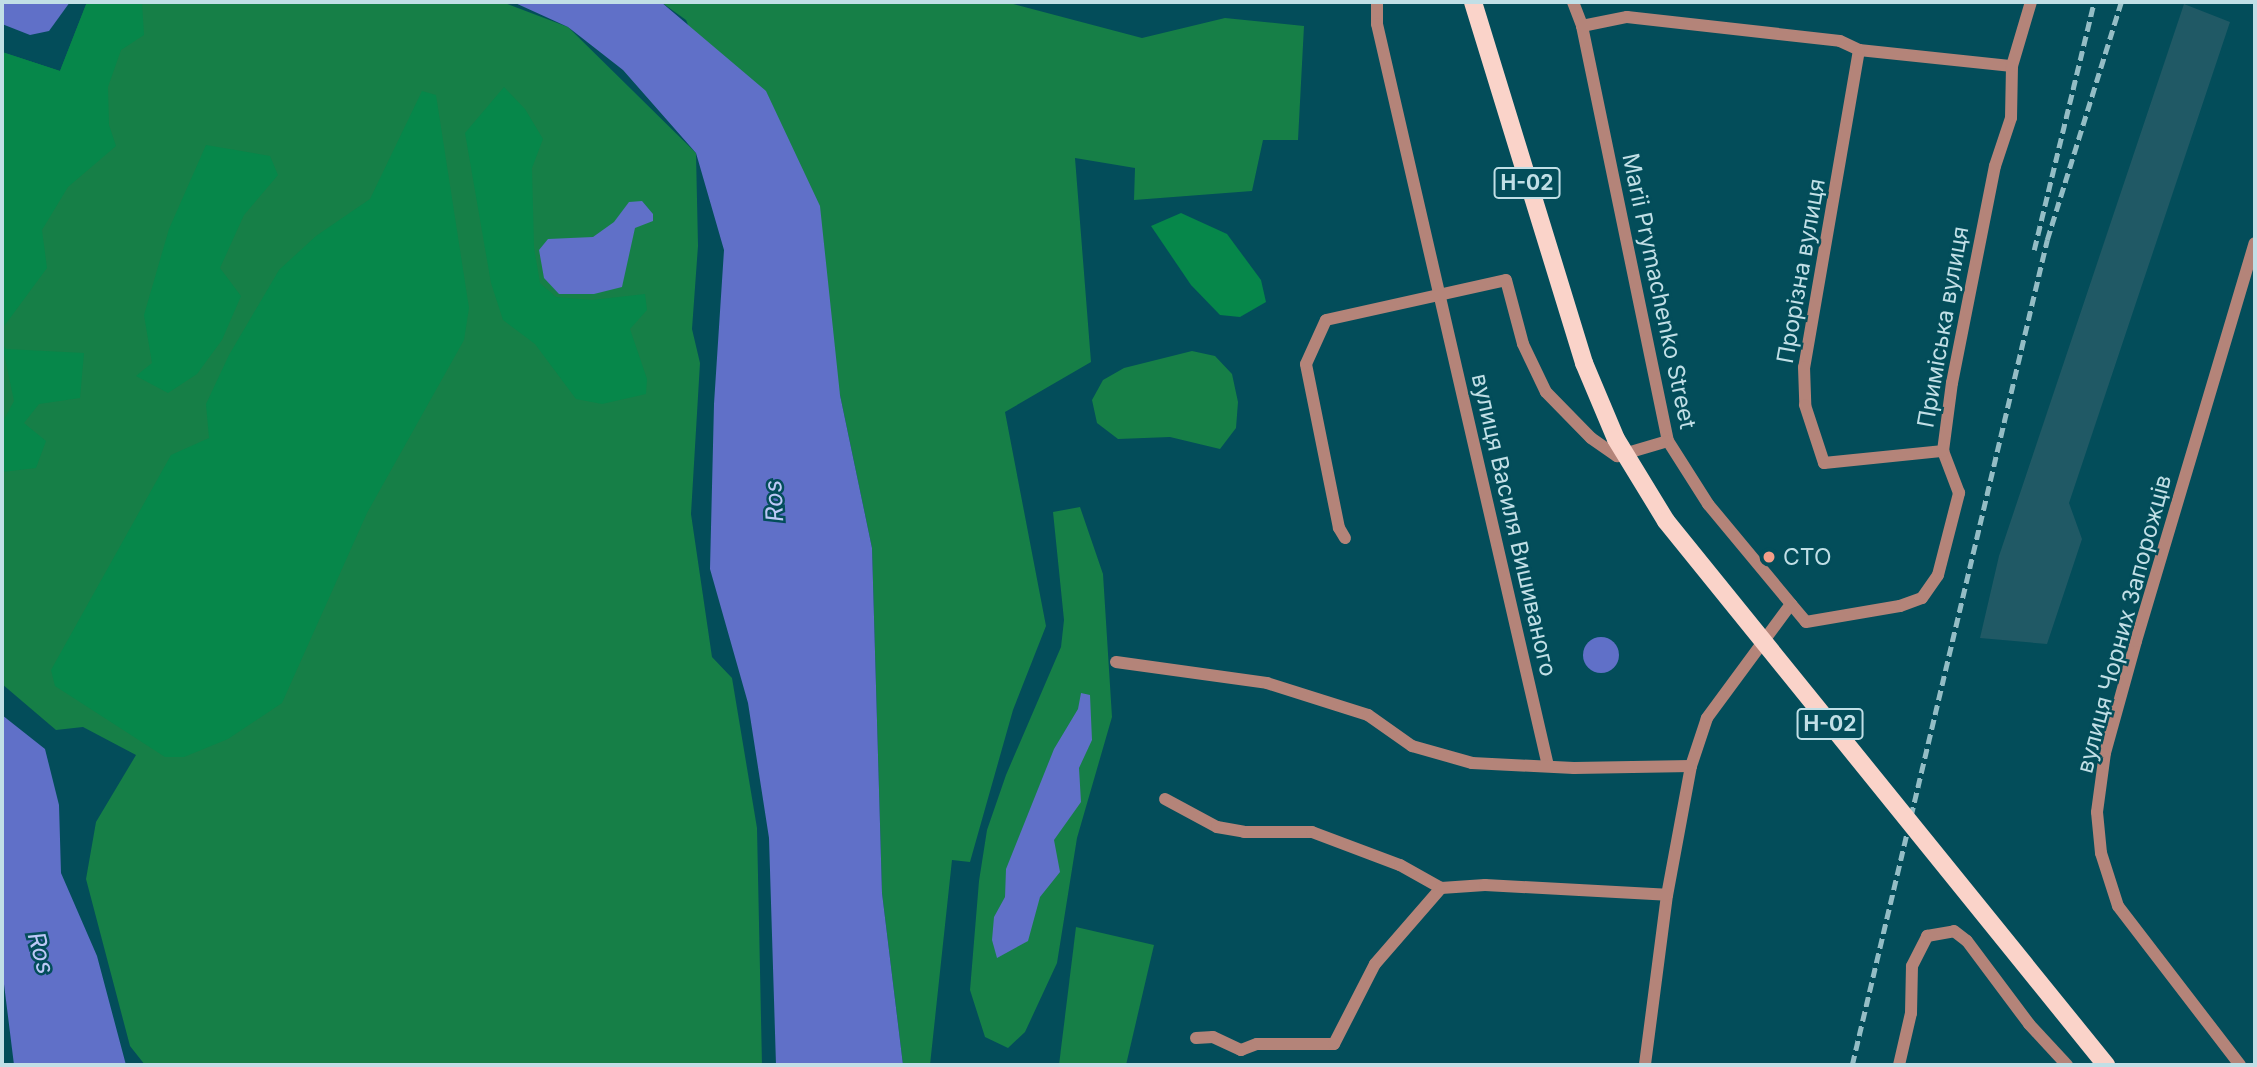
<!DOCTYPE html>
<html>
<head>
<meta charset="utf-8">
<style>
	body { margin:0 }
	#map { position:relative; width:2257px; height:1067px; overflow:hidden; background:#034d5a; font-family:Inter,sans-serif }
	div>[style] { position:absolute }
	.built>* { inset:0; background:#205965 }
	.green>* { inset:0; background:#167f47 }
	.forest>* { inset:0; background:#06874a }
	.water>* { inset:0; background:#6070c8 }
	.round { border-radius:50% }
	.minor>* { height:12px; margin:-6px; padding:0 6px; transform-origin:6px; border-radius:6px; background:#b48479 }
	.major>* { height:18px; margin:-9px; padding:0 9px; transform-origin:9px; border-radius:9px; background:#fad3c9 }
	.rail>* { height:4.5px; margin-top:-2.25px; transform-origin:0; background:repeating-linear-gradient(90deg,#94bdc5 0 10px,transparent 0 15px) }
	.major-bridge>* { height:18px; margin:-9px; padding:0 9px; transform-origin:9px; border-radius:9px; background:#fad3c9 }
	.dots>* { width:19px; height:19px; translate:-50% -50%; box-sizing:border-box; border:4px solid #034d5a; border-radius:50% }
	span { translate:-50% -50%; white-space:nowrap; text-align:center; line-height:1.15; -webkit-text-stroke:5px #034d5a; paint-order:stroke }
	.shield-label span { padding:2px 5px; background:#034d5a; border:2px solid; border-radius:5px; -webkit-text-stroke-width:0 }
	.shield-label { font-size:21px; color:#c1dfe6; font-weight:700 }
	.street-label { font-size:23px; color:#c1dfe6 }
	.poi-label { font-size:23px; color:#c1dfe6 }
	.left { translate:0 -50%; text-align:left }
	.water-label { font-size:24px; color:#bdc9f7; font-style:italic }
	.frame { position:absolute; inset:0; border:4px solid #c1dfe6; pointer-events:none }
</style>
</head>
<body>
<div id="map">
	<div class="built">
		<i style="clip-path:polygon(2184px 4px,2230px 22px,2069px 503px,2082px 539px,2047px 644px,1980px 638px,1999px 556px)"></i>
	</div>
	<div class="green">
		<i style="clip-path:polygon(87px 2px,502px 2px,568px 27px,696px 153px,698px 246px,692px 329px,700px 363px,691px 514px,712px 657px,732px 678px,757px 828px,762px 1065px,145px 1065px,130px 1046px,86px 879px,96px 822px,136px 755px,83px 727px,56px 730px,2px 684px,2px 52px,60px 71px)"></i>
		<i style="clip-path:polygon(661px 2px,1006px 2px,1142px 38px,1225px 18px,1304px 26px,1298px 140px,1263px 140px,1252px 191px,1134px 200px,1135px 168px,1075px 158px,1091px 362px,1005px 412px,1046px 626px,1013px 710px,970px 862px,952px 860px,930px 1065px,903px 1065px,882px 893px,872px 548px,840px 395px,686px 20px)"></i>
		<i style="clip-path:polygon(1192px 351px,1215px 356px,1232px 374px,1238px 402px,1236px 428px,1220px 449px,1170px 437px,1118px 439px,1097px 423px,1092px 400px,1103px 380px,1124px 368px)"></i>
		<i style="clip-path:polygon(1080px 507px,1103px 574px,1112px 717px,1077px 838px,1057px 963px,1025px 1032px,1008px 1048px,985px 1037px,970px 990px,979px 881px,987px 830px,1006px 775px,1061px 647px,1064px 620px,1053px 512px)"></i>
		<i style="clip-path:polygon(1076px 927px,1154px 945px,1126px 1065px,1059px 1065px)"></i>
	</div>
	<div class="forest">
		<i style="clip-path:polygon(87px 2px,142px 2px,144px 35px,121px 50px,108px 87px,109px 125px,116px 146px,68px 187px,42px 230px,47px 268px,2px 329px,2px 52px,60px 71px)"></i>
		<i style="clip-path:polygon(504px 87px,525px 109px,543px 139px,532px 168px,534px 247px,540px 283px,556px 297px,592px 300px,645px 294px,647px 310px,630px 329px,647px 379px,646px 394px,602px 404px,576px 399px,535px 344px,503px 320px,491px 283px,465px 133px)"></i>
		<i style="clip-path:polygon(422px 91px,436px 95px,469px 308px,464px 340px,367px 513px,282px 703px,228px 739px,184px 757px,165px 757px,55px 686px,51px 670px,171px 455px,209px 438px,206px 404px,229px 355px,279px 270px,316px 236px,370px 199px)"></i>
		<i style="clip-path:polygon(206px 145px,270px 156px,278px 175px,244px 215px,220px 268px,241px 296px,222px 340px,197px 374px,168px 393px,136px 376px,152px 363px,144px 315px,169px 229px)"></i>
		<i style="clip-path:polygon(1181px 213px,1227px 234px,1261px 280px,1266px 302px,1240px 317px,1220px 315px,1191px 285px,1151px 226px)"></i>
		<i style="clip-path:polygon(2px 344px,6px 349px,84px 353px,80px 398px,39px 404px,24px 423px,46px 441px,36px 468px,2px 472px,2px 423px,14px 401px)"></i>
	</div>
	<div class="water">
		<i style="clip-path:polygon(2px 2px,70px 2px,49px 31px,30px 35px,2px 24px)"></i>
		<i style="clip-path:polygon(513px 2px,661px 2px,766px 91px,820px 206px,840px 395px,872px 548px,882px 893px,903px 1065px,776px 1065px,769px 838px,748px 703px,710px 569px,714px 404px,724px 250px,696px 153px,623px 70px,568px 27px)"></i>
		<i style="clip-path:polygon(642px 201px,653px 214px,653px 221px,635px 228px,622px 287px,594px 294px,559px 294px,544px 278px,539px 250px,548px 239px,593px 237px,614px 222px,629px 202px)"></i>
		<i class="round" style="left:1583px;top:637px;width:36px;height:36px"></i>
		<i style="clip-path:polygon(1081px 693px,1090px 695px,1092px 740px,1079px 768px,1081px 802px,1054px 840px,1060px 872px,1040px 897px,1028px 941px,997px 958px,992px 940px,994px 917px,1005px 897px,1006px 869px,1054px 749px,1078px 709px)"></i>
		<i style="clip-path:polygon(2px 715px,45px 749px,59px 805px,61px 873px,97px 956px,126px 1065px,14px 1065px,2px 968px)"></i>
	</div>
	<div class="minor">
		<i style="left:1377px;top:2px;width:22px;rotate:90deg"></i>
		<i style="left:1377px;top:24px;width:761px;rotate:77.02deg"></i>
		<i style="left:1573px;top:2px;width:26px;rotate:69deg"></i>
		<i style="left:1582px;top:26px;width:424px;rotate:78.3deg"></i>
		<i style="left:1668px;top:441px;width:75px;rotate:57.6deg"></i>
		<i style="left:1708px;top:504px;width:130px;rotate:50.3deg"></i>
		<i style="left:1791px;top:604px;width:142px;rotate:126.4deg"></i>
		<i style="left:1707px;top:718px;width:51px;rotate:108.4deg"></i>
		<i style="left:1691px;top:766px;width:131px;rotate:100.5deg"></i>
		<i style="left:1667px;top:895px;width:171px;rotate:97.4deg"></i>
		<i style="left:1582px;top:26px;width:46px;rotate:-11.3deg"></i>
		<i style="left:1627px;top:17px;width:214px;rotate:6.4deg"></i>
		<i style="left:1840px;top:41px;width:21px;rotate:25deg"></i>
		<i style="left:1859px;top:50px;width:154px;rotate:6deg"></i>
		<i style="left:1859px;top:50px;width:322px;rotate:99.8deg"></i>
		<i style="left:1804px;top:367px;width:38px;rotate:88deg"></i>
		<i style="left:1805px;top:405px;width:61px;rotate:71.9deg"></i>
		<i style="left:1824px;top:463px;width:120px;rotate:-5.8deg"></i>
		<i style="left:1345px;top:538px;width:12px;rotate:-121deg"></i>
		<i style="left:1339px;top:528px;width:167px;rotate:-101.4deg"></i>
		<i style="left:1306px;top:364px;width:48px;rotate:-65.6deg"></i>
		<i style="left:1326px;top:320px;width:184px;rotate:-12.5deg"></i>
		<i style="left:1506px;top:280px;width:66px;rotate:75.1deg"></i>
		<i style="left:1523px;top:344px;width:53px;rotate:64.4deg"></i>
		<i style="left:1546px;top:392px;width:64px;rotate:45.6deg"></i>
		<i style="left:1591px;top:438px;width:32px;rotate:35deg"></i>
		<i style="left:1617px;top:456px;width:53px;rotate:-16.4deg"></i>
		<i style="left:1791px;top:604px;width:23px;rotate:50deg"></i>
		<i style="left:1806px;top:622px;width:95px;rotate:-9.7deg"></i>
		<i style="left:1900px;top:606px;width:23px;rotate:-20deg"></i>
		<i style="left:1922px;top:598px;width:28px;rotate:-55deg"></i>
		<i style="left:1938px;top:575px;width:85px;rotate:-75.6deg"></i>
		<i style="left:1959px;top:493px;width:45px;rotate:-110.9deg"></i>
		<i style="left:1943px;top:451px;width:69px;rotate:-82.5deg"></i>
		<i style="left:1952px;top:383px;width:221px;rotate:-78.8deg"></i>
		<i style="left:1995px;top:166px;width:51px;rotate:-71.6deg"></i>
		<i style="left:2011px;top:118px;width:52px;rotate:-88.9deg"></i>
		<i style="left:2012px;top:66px;width:67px;rotate:-73.5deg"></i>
		<i style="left:1116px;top:662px;width:152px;rotate:7.9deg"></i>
		<i style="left:1267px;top:683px;width:106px;rotate:17.6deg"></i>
		<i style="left:1368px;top:715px;width:54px;rotate:35.2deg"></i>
		<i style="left:1412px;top:746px;width:62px;rotate:15.8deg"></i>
		<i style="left:1472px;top:763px;width:102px;rotate:2.8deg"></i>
		<i style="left:1574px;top:768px;width:117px;rotate:-1deg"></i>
		<i style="left:1165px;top:799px;width:59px;rotate:28.3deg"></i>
		<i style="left:1217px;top:827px;width:27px;rotate:10deg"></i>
		<i style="left:1244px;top:832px;width:68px"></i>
		<i style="left:1312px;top:832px;width:94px;rotate:20.6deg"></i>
		<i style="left:1400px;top:865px;width:47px;rotate:29.3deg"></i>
		<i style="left:1441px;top:888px;width:44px;rotate:-3.9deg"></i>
		<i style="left:1485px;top:885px;width:182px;rotate:3.1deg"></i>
		<i style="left:1196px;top:1038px;width:17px;rotate:-3deg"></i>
		<i style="left:1213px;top:1037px;width:31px;rotate:25deg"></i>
		<i style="left:1241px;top:1050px;width:17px;rotate:-21deg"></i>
		<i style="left:1257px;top:1044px;width:77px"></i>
		<i style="left:1334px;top:1044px;width:90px;rotate:-62.9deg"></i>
		<i style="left:1375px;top:964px;width:101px;rotate:-49deg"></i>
		<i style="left:1899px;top:1065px;width:53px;rotate:-77deg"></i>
		<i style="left:1911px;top:1013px;width:47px;rotate:-88.8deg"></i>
		<i style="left:1912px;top:966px;width:34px;rotate:-63deg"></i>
		<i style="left:1927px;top:936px;width:27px;rotate:-10deg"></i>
		<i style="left:1954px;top:931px;width:16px;rotate:38deg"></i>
		<i style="left:1967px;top:941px;width:104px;rotate:53.2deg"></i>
		<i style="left:2029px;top:1024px;width:56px;rotate:47.2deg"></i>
		<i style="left:2240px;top:1065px;width:200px;rotate:-127.5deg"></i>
		<i style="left:2118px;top:906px;width:56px;rotate:-107.8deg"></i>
		<i style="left:2101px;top:853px;width:41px;rotate:-95.6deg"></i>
		<i style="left:2097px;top:812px;width:60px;rotate:-82.3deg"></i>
		<i style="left:2105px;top:753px;width:116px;rotate:-74.5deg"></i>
		<i style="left:2136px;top:641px;width:415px;rotate:-73.4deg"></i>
	</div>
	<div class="major">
		<i style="left:1473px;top:2px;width:378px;rotate:72.9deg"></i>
	</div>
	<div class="rail">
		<i style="left:2034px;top:250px;width:255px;rotate:-76.4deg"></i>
		<i style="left:1852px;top:1065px;width:848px;rotate:-76.7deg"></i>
		<i style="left:2047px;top:240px;width:249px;rotate:-72.7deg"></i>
	</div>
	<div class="major-bridge">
		<i style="left:1584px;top:363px;width:82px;rotate:67.2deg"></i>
		<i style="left:1616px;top:439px;width:96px;rotate:58.6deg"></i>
		<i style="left:1666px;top:521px;width:700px;rotate:51.03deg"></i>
	</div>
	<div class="dots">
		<i style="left:1769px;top:557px;background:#f49e89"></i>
	</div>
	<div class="shield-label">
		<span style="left:1527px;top:183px">Н-02</span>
		<span style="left:1830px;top:724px">Н-02</span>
	</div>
	<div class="street-label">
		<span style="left:1801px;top:271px;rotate:-80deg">Прорізна вулиця</span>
		<span style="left:1659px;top:291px;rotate:78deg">Marii Prymachenko Street</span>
		<span style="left:1943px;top:327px;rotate:-80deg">Приміська вулиця</span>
		<span style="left:1514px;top:525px;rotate:77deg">вулиця Василя Вишиваного</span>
		<span style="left:2124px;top:624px;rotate:-75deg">вулиця Чорних Запорожців</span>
	</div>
	<div class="poi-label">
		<span class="left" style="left:1783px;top:557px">СТО</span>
	</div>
	<div class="water-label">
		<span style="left:774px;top:501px;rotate:-93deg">Ros</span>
		<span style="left:41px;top:953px;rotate:75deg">Ros</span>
	</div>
	<div class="frame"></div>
</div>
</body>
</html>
